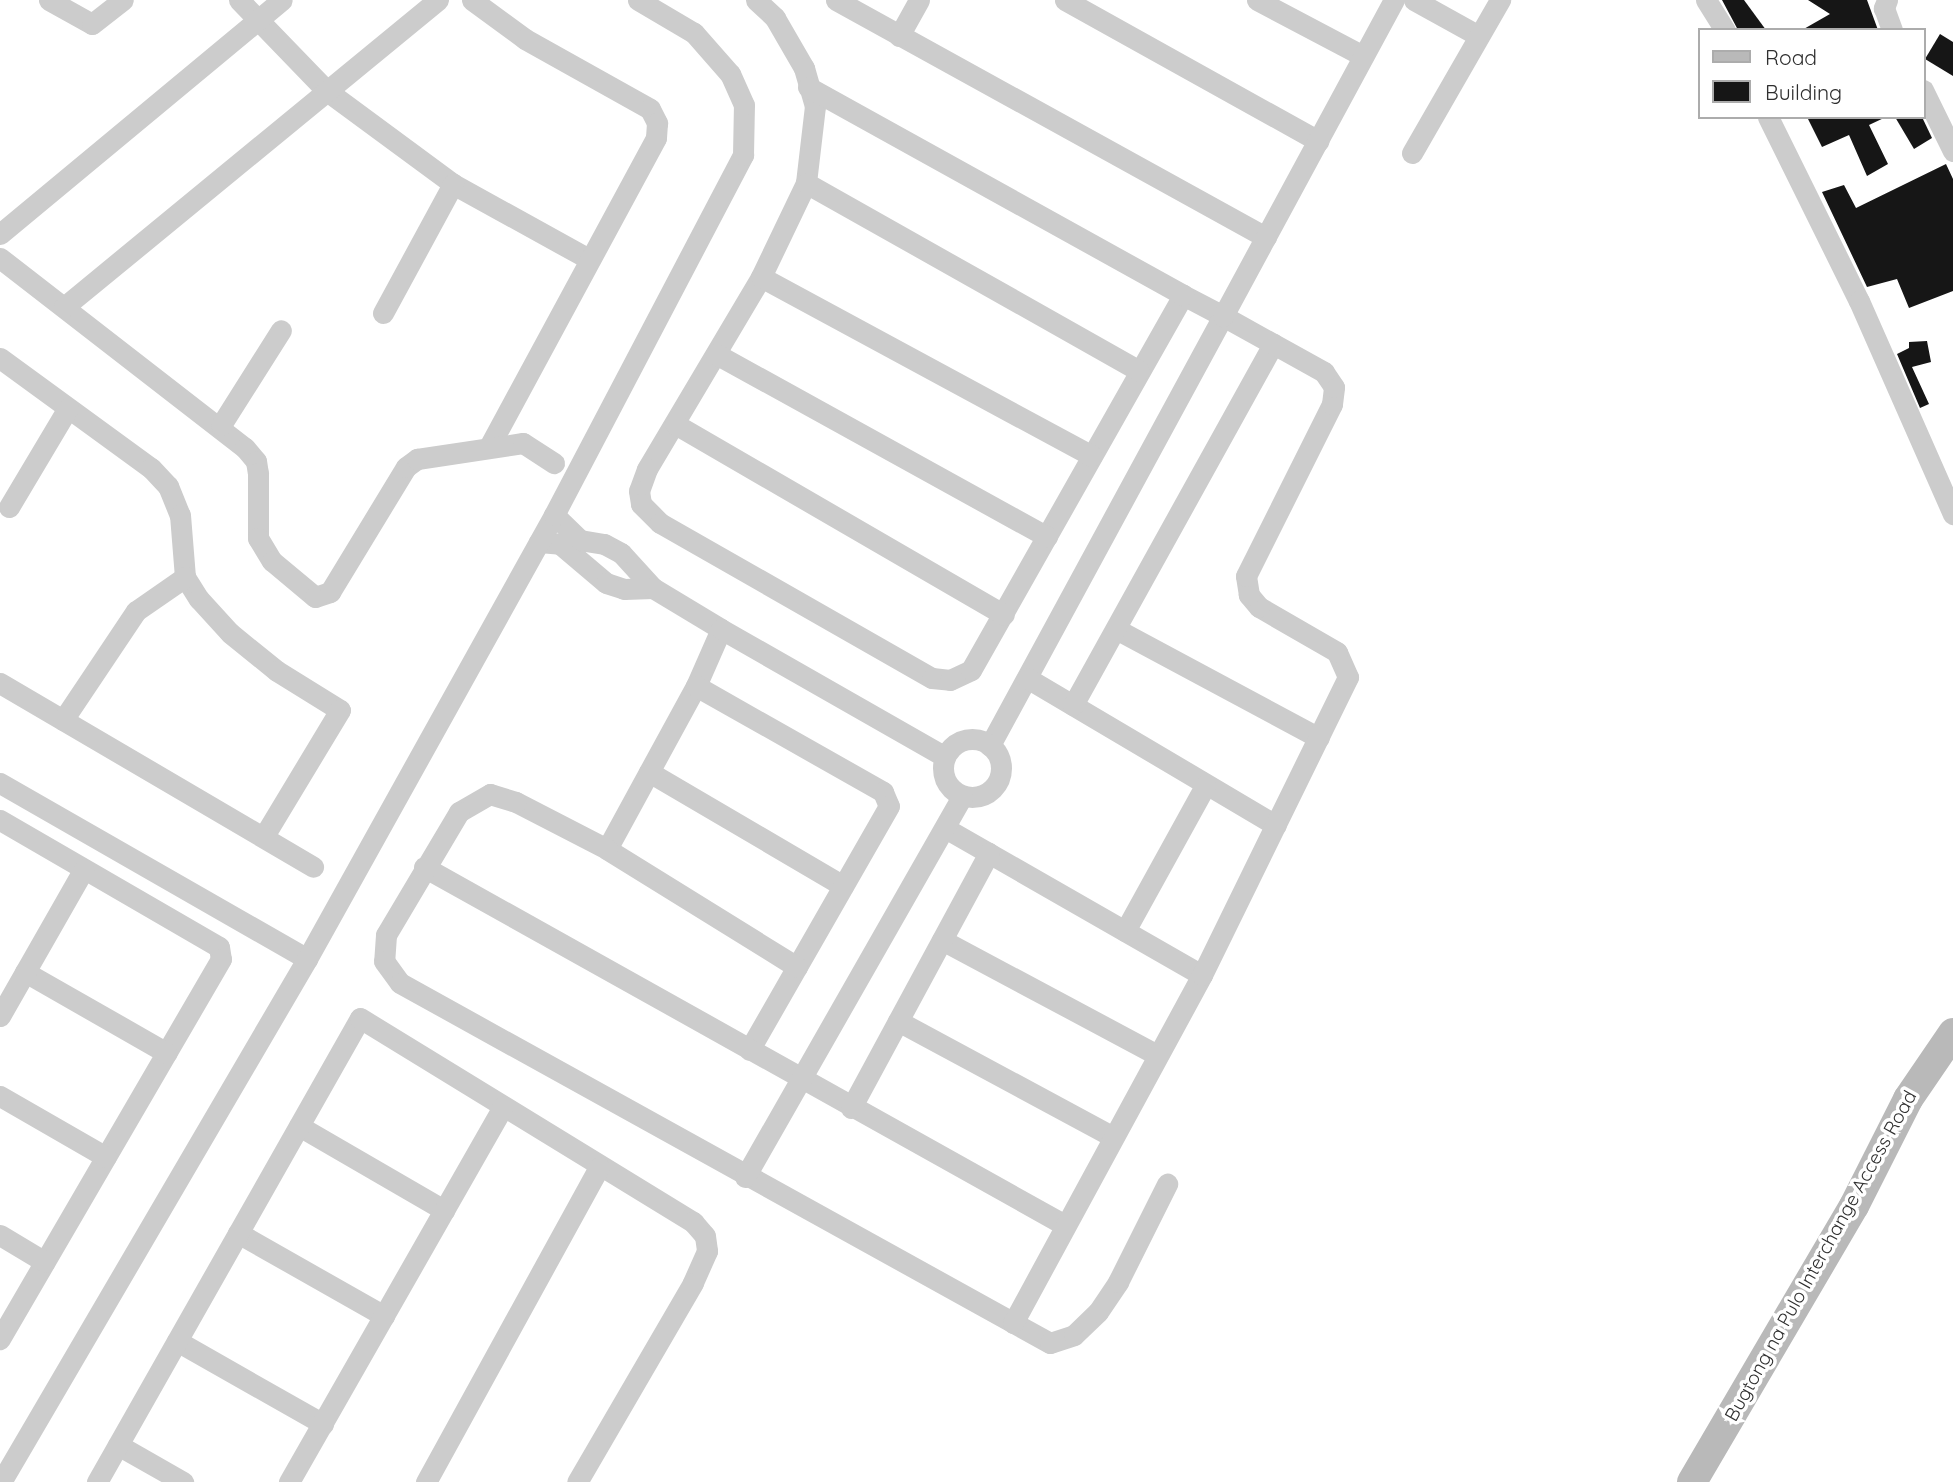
<!DOCTYPE html>
<html>
<head>
<meta charset="utf-8">
<style>
	body { margin:0 }
	#map { position:relative; width:1953px; height:1482px; overflow:hidden; background:#fff; font-family:Quicksand,sans-serif }
	div>[style] { position:absolute }
	.building>* { inset:0; background:#161616 }
	.street>* { height:21px; margin:-10.5px; padding:0 10.5px; transform-origin:10.5px; border-radius:10.5px; background:#ccc }
	.street>.ring { margin:-10.5px; padding:0; box-sizing:content-box; background:none; border:21px solid #ccc; border-radius:50% }
	.secondary>* { height:30px; margin:-15px; padding:0 15px; transform-origin:15px; border-radius:15px; background:#b9b9b9 }
	span { translate:-50% -50%; white-space:nowrap; text-align:center; line-height:1.15; -webkit-text-stroke:7px #fff; paint-order:stroke }
	.street-label { font-size:19px; color:#2f2f2f }
	.legend { position:absolute; left:1698px; top:28px; width:228px; height:91px; box-sizing:border-box; background:#fff; border:2px solid #acacac; margin:0; padding:9px 12px; list-style:none; font-size:21px; color:#2f2f2f }
	.legend li { display:flex; align-items:center; gap:14px; height:35px }
	.legend b { width:35px; border:2px solid #acacac }
</style>
</head>
<body>
<div id="map">
	<div class="building">
		<i style="clip-path:polygon(1722px 0,1744px 0,1766px 30px,1738px 30px)"></i>
		<i style="clip-path:polygon(1808px 0,1867px 0,1878px 30px,1802px 30px,1830px 14px)"></i>
		<i style="clip-path:polygon(1940px 34px,1953px 42px,1953px 76px,1925px 59px)"></i>
		<i style="clip-path:polygon(1807px 117px,1886px 117px,1869px 125px,1888px 164px,1867px 176px,1849px 135px,1822px 147px)"></i>
		<i style="clip-path:polygon(1895px 117px,1922px 117px,1932px 138px,1914px 149px)"></i>
		<i style="clip-path:polygon(1946px 164px,1953px 179px,1953px 291px,1909px 308px,1897px 279px,1867px 287px,1822px 192px,1844px 185px,1856px 208px)"></i>
		<i style="clip-path:polygon(1927px 341px,1931px 362px,1912px 367px,1929px 404px,1920px 408px,1897px 354px,1909px 348px,1909px 342px)"></i>
	</div>
	<div class="street">
		<i style="left:49px;top:0;width:49px;rotate:29.2deg"></i>
		<i style="left:92px;top:24px;width:39px;rotate:-38deg"></i>
		<i style="left:239px;top:0;width:127px;rotate:46deg"></i>
		<i style="left:327px;top:91px;width:157px;rotate:36.4deg"></i>
		<i style="left:453px;top:184px;width:155px;rotate:28.9deg"></i>
		<i style="left:472px;top:0;width:66px;rotate:36.3deg"></i>
		<i style="left:525px;top:39px;width:143px;rotate:29.2deg"></i>
		<i style="left:650px;top:109px;width:16px;rotate:63deg"></i>
		<i style="left:657px;top:123px;width:15px;rotate:94deg"></i>
		<i style="left:656px;top:138px;width:349px;rotate:118.4deg"></i>
		<i style="left:756px;top:0;width:26px;rotate:43deg"></i>
		<i style="left:775px;top:18px;width:58px;rotate:59.9deg"></i>
		<i style="left:804px;top:68px;width:40px;rotate:74deg"></i>
		<i style="left:815px;top:106px;width:78px;rotate:96.7deg"></i>
		<i style="left:806px;top:183px;width:104px;rotate:115.6deg"></i>
		<i style="left:761px;top:277px;width:223px;rotate:120.7deg"></i>
		<i style="left:647px;top:469px;width:23px;rotate:110deg"></i>
		<i style="left:639px;top:491px;width:13px;rotate:81deg"></i>
		<i style="left:641px;top:504px;width:27px;rotate:45deg"></i>
		<i style="left:660px;top:523px;width:313px;rotate:29.7deg"></i>
		<i style="left:932px;top:678px;width:18px;rotate:6deg"></i>
		<i style="left:950px;top:680px;width:23px;rotate:-25deg"></i>
		<i style="left:971px;top:670px;width:431px;rotate:-60.5deg"></i>
		<i style="left:1183px;top:295px;width:45px;rotate:27.7deg"></i>
		<i style="left:1223px;top:316px;width:489px;rotate:118.5deg"></i>
		<i style="left:836px;top:0;width:491px;rotate:28.9deg"></i>
		<i style="left:1065px;top:0;width:290px;rotate:29.1deg"></i>
		<i style="left:1257px;top:0;width:120px;rotate:27.8deg"></i>
		<i style="left:1414px;top:0;width:74px;rotate:29deg"></i>
		<i style="left:1706px;top:0;width:36px;rotate:58deg"></i>
		<i style="left:1887px;top:0;width:9px;rotate:111deg"></i>
		<i style="left:1884px;top:8px;width:23px;rotate:70deg"></i>
		<i style="left:899px;top:36px;width:41px;rotate:-60.9deg"></i>
		<i style="left:808px;top:87px;width:429px;rotate:29deg"></i>
		<i style="left:1923px;top:90px;width:68px;rotate:63.8deg"></i>
		<i style="left:1768px;top:117px;width:205px;rotate:63.7deg"></i>
		<i style="left:1859px;top:301px;width:233px;rotate:66.2deg"></i>
		<i style="left:1412px;top:153px;width:177px;rotate:-60.1deg"></i>
		<i style="left:806px;top:183px;width:382px;rotate:29.4deg"></i>
		<i style="left:0;top:234px;width:366px;rotate:-39.7deg"></i>
		<i style="left:0;top:258px;width:310px;rotate:37.8deg"></i>
		<i style="left:245px;top:448px;width:17px;rotate:50deg"></i>
		<i style="left:256px;top:461px;width:12px;rotate:81deg"></i>
		<i style="left:258px;top:473px;width:65px;rotate:90deg"></i>
		<i style="left:258px;top:538px;width:27px;rotate:59deg"></i>
		<i style="left:272px;top:561px;width:56px;rotate:39.9deg"></i>
		<i style="left:315px;top:597px;width:16px;rotate:-18deg"></i>
		<i style="left:330px;top:592px;width:146px;rotate:-58.7deg"></i>
		<i style="left:406px;top:467px;width:14px;rotate:-36deg"></i>
		<i style="left:417px;top:459px;width:107px;rotate:-8.6deg"></i>
		<i style="left:523px;top:443px;width:37px;rotate:33deg"></i>
		<i style="left:761px;top:277px;width:376px;rotate:28.4deg"></i>
		<i style="left:64px;top:307px;width:484px;rotate:-39.4deg"></i>
		<i style="left:383px;top:313px;width:147px;rotate:-61.5deg"></i>
		<i style="left:716px;top:354px;width:378px;rotate:28.9deg"></i>
		<i style="left:0;top:358px;width:187px;rotate:36.1deg"></i>
		<i style="left:151px;top:468px;width:25px;rotate:47deg"></i>
		<i style="left:168px;top:486px;width:31px;rotate:68deg"></i>
		<i style="left:180px;top:515px;width:62px;rotate:85.4deg"></i>
		<i style="left:185px;top:577px;width:26px;rotate:58deg"></i>
		<i style="left:199px;top:599px;width:46px;rotate:47.6deg"></i>
		<i style="left:230px;top:633px;width:60px;rotate:39deg"></i>
		<i style="left:277px;top:671px;width:74px;rotate:31.8deg"></i>
		<i style="left:340px;top:710px;width:147px;rotate:121.1deg"></i>
		<i style="left:675px;top:424px;width:380px;rotate:30.1deg"></i>
		<i style="left:221px;top:425px;width:112px;rotate:-57.7deg"></i>
		<i style="left:9px;top:507px;width:115px;rotate:-59.2deg"></i>
		<i style="left:539px;top:542px;width:21px;rotate:5deg"></i>
		<i style="left:560px;top:544px;width:60px;rotate:40.3deg"></i>
		<i style="left:606px;top:583px;width:19px;rotate:18deg"></i>
		<i style="left:624px;top:589px;width:29px;rotate:-2deg"></i>
		<i style="left:653px;top:588px;width:47px;rotate:-132.4deg"></i>
		<i style="left:621px;top:553px;width:19px;rotate:-152deg"></i>
		<i style="left:604px;top:544px;width:24px;rotate:-171deg"></i>
		<i style="left:580px;top:540px;width:36px;rotate:-136deg"></i>
		<i style="left:653px;top:588px;width:79px;rotate:31.1deg"></i>
		<i style="left:1116px;top:629px;width:230px;rotate:28.2deg"></i>
		<i style="left:1027px;top:678px;width:289px;rotate:30.6deg"></i>
		<i style="left:0;top:683px;width:363px;rotate:30.4deg"></i>
		<i style="left:696px;top:686px;width:62px;rotate:-66.3deg"></i>
		<i style="left:721px;top:629px;width:258px;rotate:29.7deg"></i>
		<i style="left:1073px;top:705px;width:413px;rotate:-61deg"></i>
		<i style="left:63px;top:720px;width:131px;rotate:-56.2deg"></i>
		<i style="left:136px;top:611px;width:60px;rotate:-34.8deg"></i>
		<i class="ring" style="left:943px;top:739px;width:37px;height:37px"></i>
		<i style="left:649px;top:772px;width:225px;rotate:30.4deg"></i>
		<i style="left:0;top:783px;width:354px;rotate:29.8deg"></i>
		<i style="left:0;top:820px;width:253px;rotate:30.1deg"></i>
		<i style="left:219px;top:947px;width:12px;rotate:81deg"></i>
		<i style="left:221px;top:959px;width:440px;rotate:120.2deg"></i>
		<i style="left:945px;top:828px;width:296px;rotate:29.8deg"></i>
		<i style="left:607px;top:849px;width:186px;rotate:-61.4deg"></i>
		<i style="left:696px;top:686px;width:215px;rotate:29.5deg"></i>
		<i style="left:883px;top:792px;width:15px;rotate:67deg"></i>
		<i style="left:889px;top:806px;width:281px;rotate:119.8deg"></i>
		<i style="left:424px;top:867px;width:732px;rotate:29.19deg"></i>
		<i style="left:1125px;top:931px;width:166px;rotate:-61.1deg"></i>
		<i style="left:942px;top:940px;width:244px;rotate:28.1deg"></i>
		<i style="left:797px;top:967px;width:224px;rotate:-148.2deg"></i>
		<i style="left:607px;top:849px;width:102px;rotate:-152.7deg"></i>
		<i style="left:516px;top:802px;width:27px;rotate:-163deg"></i>
		<i style="left:490px;top:794px;width:36px;rotate:150deg"></i>
		<i style="left:459px;top:812px;width:143px;rotate:120.7deg"></i>
		<i style="left:386px;top:935px;width:26px;rotate:94deg"></i>
		<i style="left:384px;top:961px;width:27px;rotate:54deg"></i>
		<i style="left:400px;top:983px;width:743px;rotate:28.98deg"></i>
		<i style="left:1050px;top:1343px;width:25px;rotate:-18deg"></i>
		<i style="left:1074px;top:1335px;width:33px;rotate:-44deg"></i>
		<i style="left:1098px;top:1312px;width:36px;rotate:-56deg"></i>
		<i style="left:1118px;top:1282px;width:110px;rotate:-63.4deg"></i>
		<i style="left:25px;top:972px;width:163px;rotate:29.7deg"></i>
		<i style="left:0;top:1016px;width:169px;rotate:-60.3deg"></i>
		<i style="left:898px;top:1021px;width:243px;rotate:28.3deg"></i>
		<i style="left:0;top:1096px;width:122px;rotate:29.9deg"></i>
		<i style="left:851px;top:1108px;width:290px;rotate:-61.6deg"></i>
		<i style="left:299px;top:1126px;width:168px;rotate:30.1deg"></i>
		<i style="left:745px;top:1177px;width:438px;rotate:-60.3deg"></i>
		<i style="left:238px;top:1233px;width:168px;rotate:29.6deg"></i>
		<i style="left:0;top:1235px;width:52px;rotate:31deg"></i>
		<i style="left:1013px;top:1323px;width:396px;rotate:-61.5deg"></i>
		<i style="left:1202px;top:975px;width:332px;rotate:-63.9deg"></i>
		<i style="left:1348px;top:677px;width:27px;rotate:-114deg"></i>
		<i style="left:1337px;top:652px;width:90px;rotate:-150deg"></i>
		<i style="left:1259px;top:607px;width:16px;rotate:-130deg"></i>
		<i style="left:1249px;top:595px;width:19px;rotate:-99deg"></i>
		<i style="left:1246px;top:576px;width:192px;rotate:-63.4deg"></i>
		<i style="left:1332px;top:404px;width:17px;rotate:-83deg"></i>
		<i style="left:1334px;top:387px;width:18px;rotate:-124deg"></i>
		<i style="left:1324px;top:372px;width:115px;rotate:-151deg"></i>
		<i style="left:1223px;top:316px;width:359px;rotate:-61.6deg"></i>
		<i style="left:177px;top:1341px;width:168px;rotate:29.6deg"></i>
		<i style="left:118px;top:1445px;width:75px;rotate:29.6deg"></i>
		<i style="left:1px;top:1482px;width:606px;rotate:-59.67deg"></i>
		<i style="left:307px;top:959px;width:508px;rotate:-60.91deg"></i>
		<i style="left:554px;top:515px;width:407px;rotate:-62.3deg"></i>
		<i style="left:743px;top:155px;width:50px;rotate:-88.9deg"></i>
		<i style="left:744px;top:105px;width:34px;rotate:-114deg"></i>
		<i style="left:730px;top:74px;width:55px;rotate:-131.3deg"></i>
		<i style="left:694px;top:33px;width:65px;rotate:-149.5deg"></i>
		<i style="left:97px;top:1482px;width:533px;rotate:-60.45deg"></i>
		<i style="left:360px;top:1018px;width:391px;rotate:31.5deg"></i>
		<i style="left:693px;top:1222px;width:18px;rotate:49deg"></i>
		<i style="left:705px;top:1236px;width:15px;rotate:82deg"></i>
		<i style="left:707px;top:1251px;width:35px;rotate:114deg"></i>
		<i style="left:693px;top:1283px;width:230px;rotate:120.2deg"></i>
		<i style="left:289px;top:1482px;width:432px;rotate:-60.3deg"></i>
		<i style="left:426px;top:1482px;width:359px;rotate:-61.2deg"></i>
	</div>
	<div class="secondary">
		<i style="left:1692px;top:1482px;width:320px;rotate:-59.6deg"></i>
		<i style="left:1854px;top:1206px;width:120px;rotate:-63.2deg"></i>
		<i style="left:1908px;top:1099px;width:80px;rotate:-55.7deg"></i>
	</div>
	<div class="street-label">
		<span style="left:1821px;top:1256px;rotate:-61deg">Bugtong na Pulo Interchange Access Road</span>
	</div>
	<ul class="legend">
	<li><b style="height:9px;background:#b9b9b9"></b>Road</li>
	<li><b style="height:19px;background:#161616"></b>Building</li>
	</ul>
</div>
</body>
</html>
